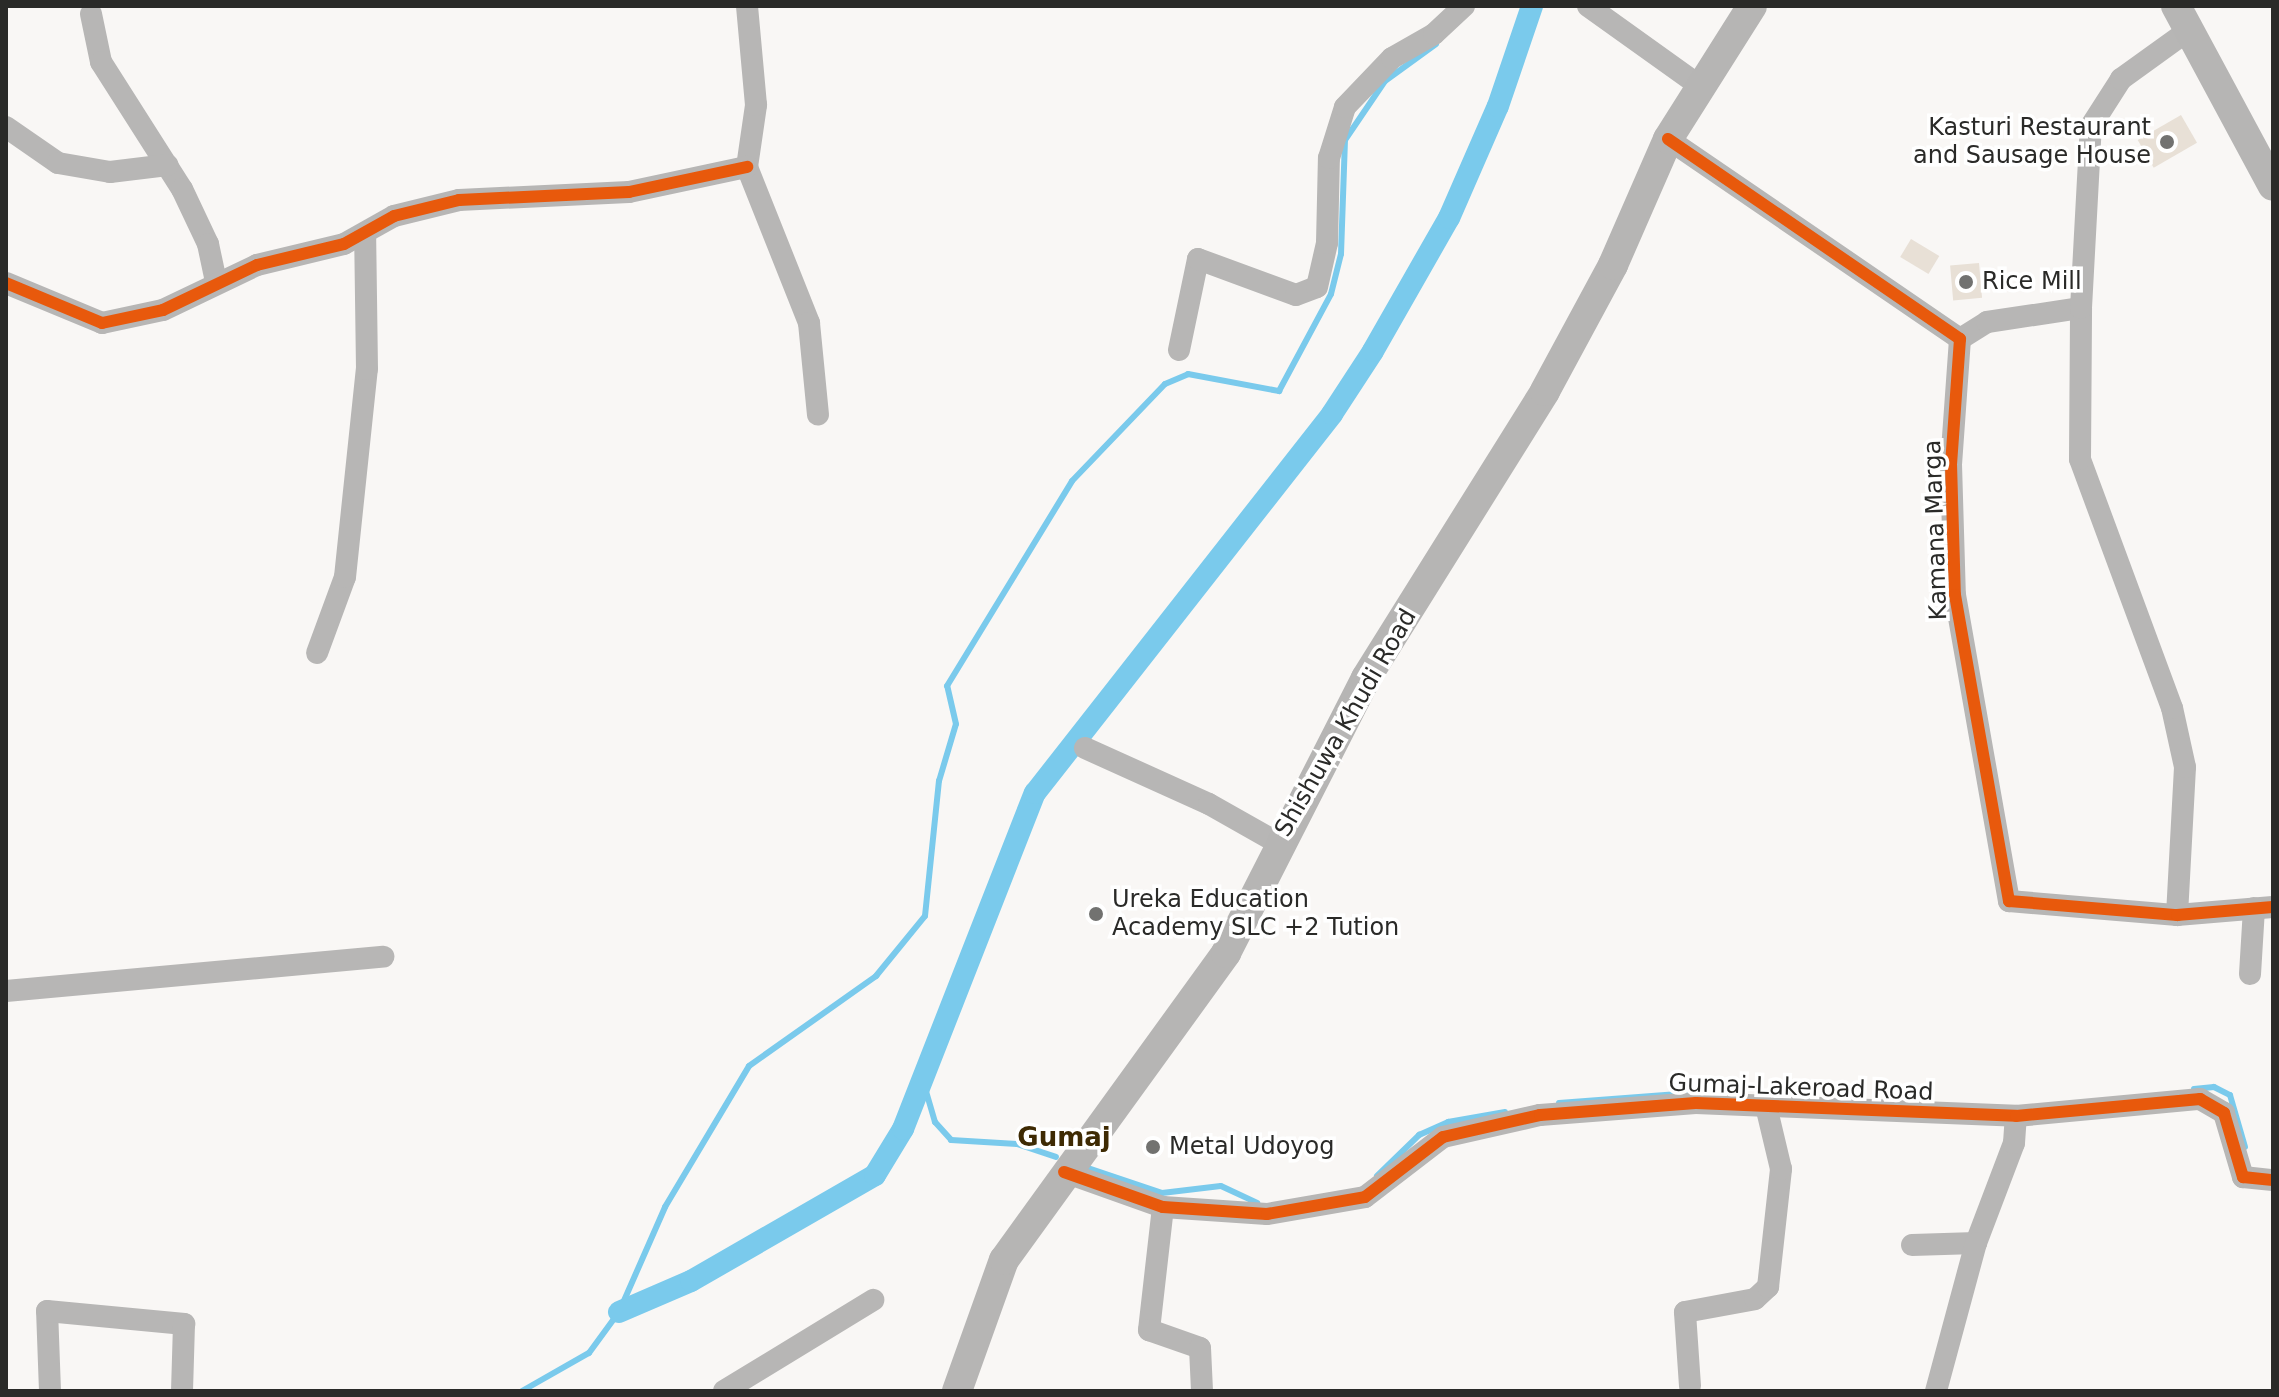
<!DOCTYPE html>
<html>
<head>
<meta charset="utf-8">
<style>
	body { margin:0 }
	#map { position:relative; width:2279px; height:1397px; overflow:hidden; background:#f9f7f5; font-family:"DejaVu Sans",sans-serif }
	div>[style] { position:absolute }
	.stream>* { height:6px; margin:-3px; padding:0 3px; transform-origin:3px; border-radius:3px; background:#7acaec }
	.canal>* { height:22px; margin:-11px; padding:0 11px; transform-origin:11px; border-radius:11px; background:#7acaec }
	.building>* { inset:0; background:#e8e0d6; transform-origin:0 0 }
	.minor>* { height:22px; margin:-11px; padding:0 11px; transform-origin:11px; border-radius:11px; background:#b7b6b5 }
	.secondary>* { height:30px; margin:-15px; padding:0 15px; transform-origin:15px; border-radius:15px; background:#b6b5b4 }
	.cycleway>* { height:12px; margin:-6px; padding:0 6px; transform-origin:6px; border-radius:6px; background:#e8590c }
	.dots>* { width:22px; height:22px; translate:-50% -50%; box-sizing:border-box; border:4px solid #fff; border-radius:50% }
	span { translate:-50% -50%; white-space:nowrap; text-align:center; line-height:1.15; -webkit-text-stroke:7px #fff; paint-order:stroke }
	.poi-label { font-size:24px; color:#2a2a28 }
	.right { translate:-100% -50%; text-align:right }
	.left { translate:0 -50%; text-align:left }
	.street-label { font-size:24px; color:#2a2a28 }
	.neighbourhood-label { font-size:26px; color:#3e2a03; font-weight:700 }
	.frame { position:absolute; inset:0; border:8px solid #2a2a28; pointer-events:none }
</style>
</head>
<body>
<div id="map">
	<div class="stream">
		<i style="left:923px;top:1081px;width:43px;rotate:73.7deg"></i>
		<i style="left:935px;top:1122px;width:24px;rotate:48deg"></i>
		<i style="left:951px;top:1140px;width:66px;rotate:3.5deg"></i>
		<i style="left:1017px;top:1144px;width:41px;rotate:18.4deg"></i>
		<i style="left:2194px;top:1089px;width:20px;rotate:-6deg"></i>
		<i style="left:2214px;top:1087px;width:18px;rotate:27deg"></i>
		<i style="left:2230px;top:1095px;width:54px;rotate:73.9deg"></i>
		<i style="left:1559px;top:1103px;width:133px;rotate:-4.3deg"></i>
		<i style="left:1082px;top:1166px;width:84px;rotate:18.6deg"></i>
		<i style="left:1162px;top:1193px;width:59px;rotate:-6.8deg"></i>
		<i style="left:1221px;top:1186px;width:40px;rotate:25deg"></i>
		<i style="left:1377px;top:1176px;width:59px;rotate:-44.3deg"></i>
		<i style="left:1419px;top:1135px;width:32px;rotate:-24deg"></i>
		<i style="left:1448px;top:1122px;width:58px;rotate:-10deg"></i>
		<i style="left:522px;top:1391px;width:77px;rotate:-29.6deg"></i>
		<i style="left:589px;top:1353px;width:51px;rotate:-53.8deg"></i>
		<i style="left:619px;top:1312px;width:115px;rotate:-66.3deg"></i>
		<i style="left:665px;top:1207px;width:164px;rotate:-59.2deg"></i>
		<i style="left:749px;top:1066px;width:156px;rotate:-35.3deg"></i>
		<i style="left:876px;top:976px;width:77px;rotate:-50.8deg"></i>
		<i style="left:925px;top:916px;width:136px;rotate:-84.1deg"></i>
		<i style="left:939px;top:781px;width:59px;rotate:-73.4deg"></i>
		<i style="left:956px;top:724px;width:39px;rotate:-103deg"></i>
		<i style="left:947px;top:686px;width:240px;rotate:-58.6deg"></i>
		<i style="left:1072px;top:481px;width:134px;rotate:-46.2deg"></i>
		<i style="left:1165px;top:384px;width:25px;rotate:-23deg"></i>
		<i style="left:1188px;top:374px;width:93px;rotate:10.6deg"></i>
		<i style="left:1279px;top:391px;width:110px;rotate:-61.8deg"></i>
		<i style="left:1331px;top:294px;width:41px;rotate:-76deg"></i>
		<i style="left:1341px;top:254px;width:114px;rotate:-88deg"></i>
		<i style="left:1345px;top:140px;width:71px;rotate:-55.9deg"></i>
		<i style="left:1385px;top:81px;width:63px;rotate:-36deg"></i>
	</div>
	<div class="canal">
		<i style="left:619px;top:1312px;width:78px;rotate:-23.3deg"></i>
		<i style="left:691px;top:1281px;width:212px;rotate:-29.9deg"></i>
		<i style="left:875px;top:1175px;width:54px;rotate:-58.7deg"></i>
		<i style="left:903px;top:1129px;width:361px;rotate:-68.6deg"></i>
		<i style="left:1035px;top:793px;width:482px;rotate:-51.9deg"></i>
		<i style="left:1332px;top:414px;width:75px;rotate:-56.9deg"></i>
		<i style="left:1373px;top:351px;width:153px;rotate:-60.3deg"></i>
		<i style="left:1449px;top:218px;width:122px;rotate:-66.4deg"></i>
		<i style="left:1498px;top:106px;width:106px;rotate:-71.2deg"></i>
	</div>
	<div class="building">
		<i style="left:2181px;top:115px;width:32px;height:50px;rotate:60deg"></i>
		<i style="left:1911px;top:239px;width:33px;height:21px;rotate:31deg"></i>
		<i style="left:1979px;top:263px;width:35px;height:29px;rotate:85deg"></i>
	</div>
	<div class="minor">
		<i style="left:1588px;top:6px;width:139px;rotate:35.6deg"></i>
		<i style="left:91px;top:14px;width:49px;rotate:78.2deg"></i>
		<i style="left:101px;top:62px;width:151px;rotate:57.5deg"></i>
		<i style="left:182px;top:189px;width:61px;rotate:64.7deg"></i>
		<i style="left:208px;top:244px;width:40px;rotate:78deg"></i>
		<i style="left:6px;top:127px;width:63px;rotate:34.7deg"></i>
		<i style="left:58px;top:163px;width:53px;rotate:9.8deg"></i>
		<i style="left:110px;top:172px;width:58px;rotate:-6.9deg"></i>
		<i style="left:1668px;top:139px;width:354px;rotate:34.4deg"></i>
		<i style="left:1960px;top:339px;width:125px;rotate:94.1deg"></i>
		<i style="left:1951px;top:464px;width:131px;rotate:88.3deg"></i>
		<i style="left:1955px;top:595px;width:311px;rotate:80deg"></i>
		<i style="left:2009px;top:901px;width:169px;rotate:4.8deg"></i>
		<i style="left:2177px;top:915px;width:96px;rotate:-4.8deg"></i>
		<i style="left:747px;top:167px;width:168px;rotate:68.3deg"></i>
		<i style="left:809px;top:323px;width:92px;rotate:84.4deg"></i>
		<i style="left:747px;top:167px;width:63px;rotate:-81.7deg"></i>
		<i style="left:756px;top:105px;width:99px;rotate:-95.2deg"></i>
		<i style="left:6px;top:283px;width:104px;rotate:22.6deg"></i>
		<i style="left:102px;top:323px;width:62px;rotate:-12deg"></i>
		<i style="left:163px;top:310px;width:104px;rotate:-25.6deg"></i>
		<i style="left:257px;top:265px;width:89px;rotate:-13.6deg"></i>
		<i style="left:344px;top:244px;width:57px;rotate:-29.2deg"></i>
		<i style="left:394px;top:216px;width:67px;rotate:-13.8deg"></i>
		<i style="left:459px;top:200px;width:170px;rotate:-2.7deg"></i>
		<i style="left:629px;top:192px;width:121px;rotate:-12deg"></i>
		<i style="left:1960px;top:339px;width:32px;rotate:-32deg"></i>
		<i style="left:1987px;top:322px;width:95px;rotate:-8.5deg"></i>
		<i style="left:1179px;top:350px;width:93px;rotate:-78.2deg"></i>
		<i style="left:1198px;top:259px;width:104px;rotate:20.2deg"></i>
		<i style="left:1296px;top:295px;width:22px;rotate:-21deg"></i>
		<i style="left:1317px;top:287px;width:45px;rotate:-77.2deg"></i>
		<i style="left:1327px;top:243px;width:85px;rotate:-88.7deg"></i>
		<i style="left:1329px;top:158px;width:53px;rotate:-72.6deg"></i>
		<i style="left:1345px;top:107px;width:68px;rotate:-46.2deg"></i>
		<i style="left:1392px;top:58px;width:48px;rotate:-29.7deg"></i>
		<i style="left:1434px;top:34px;width:41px;rotate:-43deg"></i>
		<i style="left:317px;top:653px;width:81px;rotate:-69.8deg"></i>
		<i style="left:345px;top:577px;width:209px;rotate:-84deg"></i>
		<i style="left:367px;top:369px;width:135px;rotate:-90.8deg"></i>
		<i style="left:1085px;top:748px;width:136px;rotate:24.3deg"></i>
		<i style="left:1209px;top:804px;width:79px;rotate:29.5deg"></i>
		<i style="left:2177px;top:915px;width:148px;rotate:-86.9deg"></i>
		<i style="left:2185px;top:767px;width:60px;rotate:-102.4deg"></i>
		<i style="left:2172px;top:708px;width:265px;rotate:-110.3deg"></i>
		<i style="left:2080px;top:459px;width:151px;rotate:-89.6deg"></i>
		<i style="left:2081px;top:308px;width:182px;rotate:-86.9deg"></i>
		<i style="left:2091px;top:126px;width:56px;rotate:-57.4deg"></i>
		<i style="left:2121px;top:79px;width:84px;rotate:-35.8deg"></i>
		<i style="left:2250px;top:974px;width:66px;rotate:-86.5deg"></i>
		<i style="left:6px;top:991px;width:379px;rotate:-5.2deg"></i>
		<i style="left:1064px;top:1172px;width:105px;rotate:19.5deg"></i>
		<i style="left:1163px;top:1207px;width:104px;rotate:3.9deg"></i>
		<i style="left:1267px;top:1214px;width:99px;rotate:-9.8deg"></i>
		<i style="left:1365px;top:1197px;width:98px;rotate:-37.6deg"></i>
		<i style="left:1443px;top:1137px;width:99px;rotate:-12.8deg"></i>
		<i style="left:1540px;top:1115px;width:156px;rotate:-4.4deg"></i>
		<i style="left:1696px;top:1103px;width:320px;rotate:2.3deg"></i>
		<i style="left:2016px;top:1116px;width:185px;rotate:-5.3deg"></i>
		<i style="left:2200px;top:1099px;width:28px;rotate:30deg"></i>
		<i style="left:2224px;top:1113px;width:67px;rotate:73.5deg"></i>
		<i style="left:2243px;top:1177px;width:30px;rotate:6deg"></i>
		<i style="left:1163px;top:1207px;width:124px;rotate:96.5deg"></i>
		<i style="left:1149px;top:1330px;width:54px;rotate:19.4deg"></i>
		<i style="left:1200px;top:1348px;width:43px;rotate:87.3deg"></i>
		<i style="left:1912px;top:1245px;width:64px;rotate:-1.8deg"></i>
		<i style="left:1976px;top:1243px;width:107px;rotate:-69.2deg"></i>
		<i style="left:2014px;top:1143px;width:27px;rotate:-86deg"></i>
		<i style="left:1690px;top:1386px;width:74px;rotate:-93.9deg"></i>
		<i style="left:1685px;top:1312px;width:71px;rotate:-10.5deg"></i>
		<i style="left:1755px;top:1299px;width:18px;rotate:-43deg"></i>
		<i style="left:1768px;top:1287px;width:119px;rotate:-83.7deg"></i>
		<i style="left:1781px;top:1169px;width:65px;rotate:-103.4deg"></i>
		<i style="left:50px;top:1391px;width:80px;rotate:-92.1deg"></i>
		<i style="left:47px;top:1311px;width:138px;rotate:5.4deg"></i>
		<i style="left:184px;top:1324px;width:67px;rotate:91.7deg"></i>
		<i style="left:724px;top:1391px;width:175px;rotate:-31.4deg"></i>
		<i style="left:1936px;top:1391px;width:153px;rotate:-74.9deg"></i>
	</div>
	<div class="secondary">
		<i style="left:2176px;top:6px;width:204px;rotate:61.7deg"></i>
		<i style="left:957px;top:1391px;width:139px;rotate:-70.3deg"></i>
		<i style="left:1004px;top:1260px;width:379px;rotate:-54.1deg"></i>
		<i style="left:1226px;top:953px;width:309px;rotate:-63deg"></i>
		<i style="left:1366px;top:678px;width:338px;rotate:-58deg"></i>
		<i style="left:1545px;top:391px;width:143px;rotate:-61.6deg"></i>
		<i style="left:1613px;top:265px;width:137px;rotate:-66.4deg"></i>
		<i style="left:1668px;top:139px;width:157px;rotate:-57.7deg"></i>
	</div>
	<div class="cycleway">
		<i style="left:1668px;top:139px;width:354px;rotate:34.4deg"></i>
		<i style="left:1960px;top:339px;width:125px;rotate:94.1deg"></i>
		<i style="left:1951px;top:464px;width:131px;rotate:88.3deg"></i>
		<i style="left:1955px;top:595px;width:311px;rotate:80deg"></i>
		<i style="left:2009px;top:901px;width:169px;rotate:4.8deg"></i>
		<i style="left:2177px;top:915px;width:96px;rotate:-4.8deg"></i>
		<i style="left:6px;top:283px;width:104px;rotate:22.6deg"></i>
		<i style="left:102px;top:323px;width:62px;rotate:-12deg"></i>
		<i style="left:163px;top:310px;width:104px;rotate:-25.6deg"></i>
		<i style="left:257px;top:265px;width:89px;rotate:-13.6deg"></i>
		<i style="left:344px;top:244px;width:57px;rotate:-29.2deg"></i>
		<i style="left:394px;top:216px;width:67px;rotate:-13.8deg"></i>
		<i style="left:459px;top:200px;width:170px;rotate:-2.7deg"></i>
		<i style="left:629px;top:192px;width:121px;rotate:-12deg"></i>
		<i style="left:1064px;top:1172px;width:105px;rotate:19.5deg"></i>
		<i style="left:1163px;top:1207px;width:104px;rotate:3.9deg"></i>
		<i style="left:1267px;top:1214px;width:99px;rotate:-9.8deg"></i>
		<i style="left:1365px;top:1197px;width:98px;rotate:-37.6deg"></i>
		<i style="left:1443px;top:1137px;width:99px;rotate:-12.8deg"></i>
		<i style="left:1540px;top:1115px;width:156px;rotate:-4.4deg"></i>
		<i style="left:1696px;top:1103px;width:320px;rotate:2.3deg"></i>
		<i style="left:2016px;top:1116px;width:185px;rotate:-5.3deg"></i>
		<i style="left:2200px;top:1099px;width:28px;rotate:30deg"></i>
		<i style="left:2224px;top:1113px;width:67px;rotate:73.5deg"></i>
		<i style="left:2243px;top:1177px;width:30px;rotate:6deg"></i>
	</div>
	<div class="dots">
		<i style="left:2167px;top:142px;background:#727270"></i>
		<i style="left:1966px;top:282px;background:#727270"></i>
		<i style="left:1096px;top:914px;background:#727270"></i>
		<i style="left:1153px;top:1147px;background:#727270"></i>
	</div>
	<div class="poi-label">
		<span class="right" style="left:2151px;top:142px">Kasturi Restaurant<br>and Sausage House</span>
		<span class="left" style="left:1982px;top:282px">Rice Mill</span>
		<span class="left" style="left:1112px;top:914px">Ureka Education<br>Academy SLC +2 Tution</span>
		<span class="left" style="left:1169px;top:1147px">Metal Udoyog</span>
	</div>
	<div class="street-label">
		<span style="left:1936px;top:530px;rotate:-92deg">Kamana Marga</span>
		<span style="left:1346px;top:723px;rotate:-60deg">Shishuwa Khudi Road</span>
		<span style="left:1801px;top:1088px;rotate:2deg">Gumaj-Lakeroad Road</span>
	</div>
	<div class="neighbourhood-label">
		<span style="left:1064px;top:1138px">Gumaj</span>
	</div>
	<div class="frame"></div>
</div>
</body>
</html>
